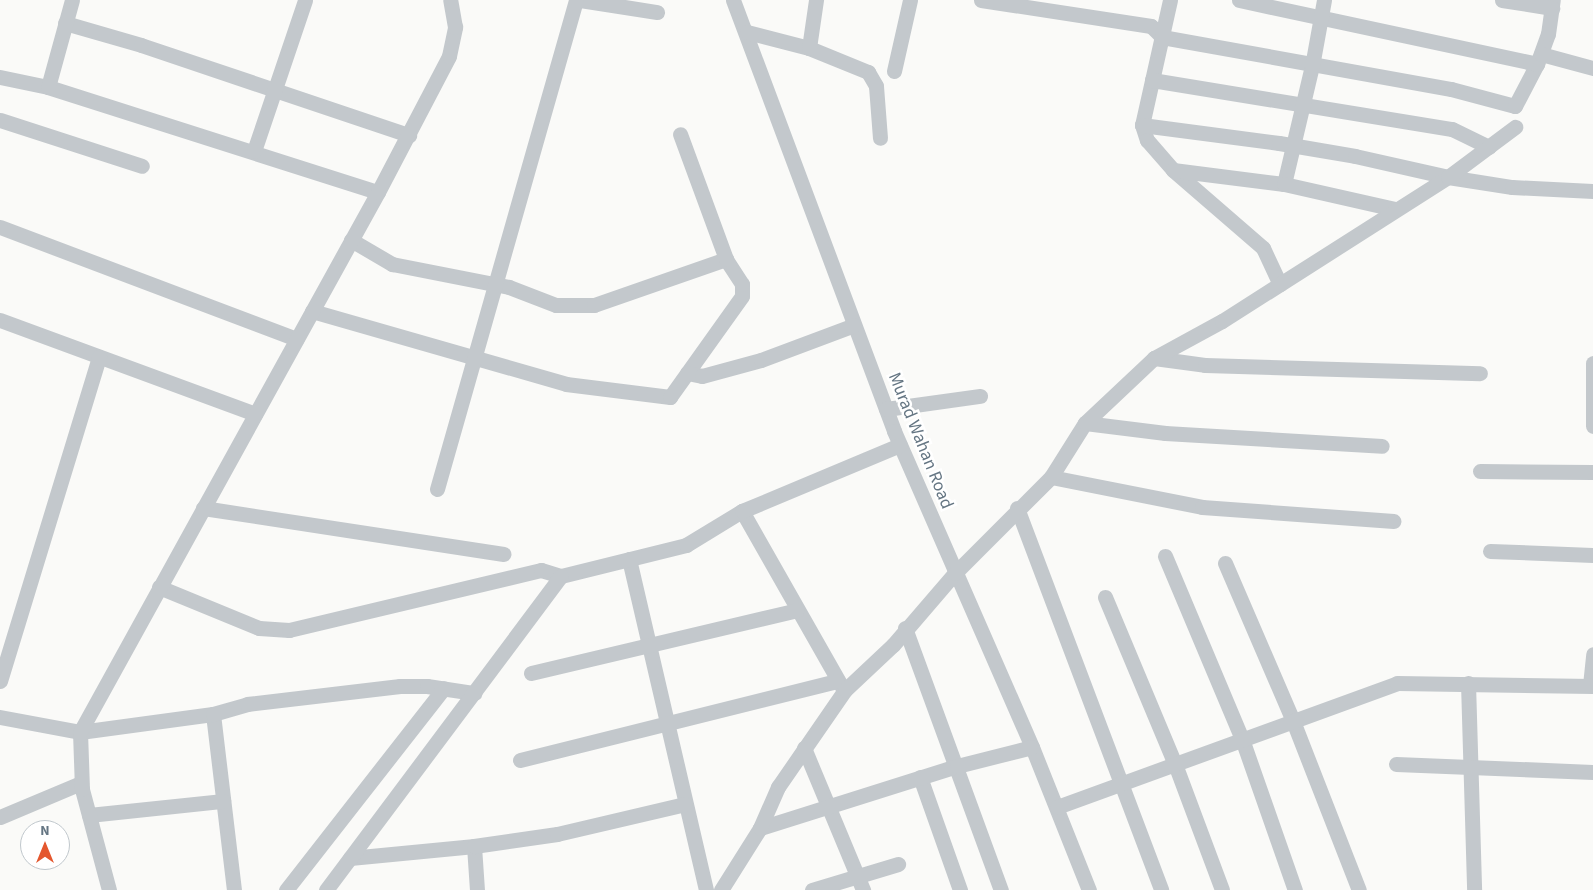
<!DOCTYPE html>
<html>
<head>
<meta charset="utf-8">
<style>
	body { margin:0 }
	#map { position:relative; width:1593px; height:890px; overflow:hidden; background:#fafaf8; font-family:"Source Sans 3",sans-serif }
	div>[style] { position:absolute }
	.minor>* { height:15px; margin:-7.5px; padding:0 7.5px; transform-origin:7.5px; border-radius:7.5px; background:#c3c8cc }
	span { translate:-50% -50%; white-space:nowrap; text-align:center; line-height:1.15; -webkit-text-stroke:5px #fff; paint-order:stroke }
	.street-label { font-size:18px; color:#657683 }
	.north { position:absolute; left:20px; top:820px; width:50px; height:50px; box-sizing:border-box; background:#fff; border:1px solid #c1c8cd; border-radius:50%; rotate:0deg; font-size:14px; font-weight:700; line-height:20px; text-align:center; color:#657683 }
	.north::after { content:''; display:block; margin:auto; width:18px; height:22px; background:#e4572e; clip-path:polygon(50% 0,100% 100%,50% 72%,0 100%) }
</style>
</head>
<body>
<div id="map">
	<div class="minor">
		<i style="left:580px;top:0;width:78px;rotate:8.9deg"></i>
		<i style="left:733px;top:0;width:460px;rotate:69.5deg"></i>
		<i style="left:894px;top:431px;width:345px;rotate:66.4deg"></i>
		<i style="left:1032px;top:747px;width:154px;rotate:68.3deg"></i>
		<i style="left:981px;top:0;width:172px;rotate:8.7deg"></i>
		<i style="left:1151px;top:26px;width:16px;rotate:45deg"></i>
		<i style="left:1162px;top:37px;width:294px;rotate:10.2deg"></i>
		<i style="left:1451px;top:89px;width:66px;rotate:14.9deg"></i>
		<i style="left:1515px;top:106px;width:47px;rotate:-62.4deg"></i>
		<i style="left:1537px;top:64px;width:32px;rotate:-70deg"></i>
		<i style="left:1548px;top:34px;width:34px;rotate:-82deg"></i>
		<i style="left:1170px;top:0;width:128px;rotate:102.6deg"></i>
		<i style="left:1142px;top:125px;width:16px;rotate:72deg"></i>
		<i style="left:1147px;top:140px;width:40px;rotate:49deg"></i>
		<i style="left:1173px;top:170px;width:119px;rotate:40.9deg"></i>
		<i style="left:1263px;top:248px;width:40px;rotate:65deg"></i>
		<i style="left:1239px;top:0;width:305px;rotate:12.1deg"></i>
		<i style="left:1502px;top:0;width:51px;rotate:9.1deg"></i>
		<i style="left:65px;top:23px;width:79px;rotate:16.1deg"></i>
		<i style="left:141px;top:45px;width:283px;rotate:18.6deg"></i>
		<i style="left:747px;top:32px;width:64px;rotate:14.5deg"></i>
		<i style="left:809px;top:48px;width:64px;rotate:22.1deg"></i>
		<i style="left:868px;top:72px;width:16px;rotate:60deg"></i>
		<i style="left:876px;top:86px;width:52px;rotate:85.6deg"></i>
		<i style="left:809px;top:48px;width:49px;rotate:-81.7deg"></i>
		<i style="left:1541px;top:54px;width:54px;rotate:15.1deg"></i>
		<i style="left:894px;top:71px;width:73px;rotate:-77.3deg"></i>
		<i style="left:0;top:77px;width:49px;rotate:11.8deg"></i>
		<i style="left:48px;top:87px;width:346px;rotate:17.7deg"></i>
		<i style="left:1152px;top:80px;width:304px;rotate:9.3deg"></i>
		<i style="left:1452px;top:129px;width:41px;rotate:25.9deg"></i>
		<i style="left:48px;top:87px;width:90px;rotate:-74.6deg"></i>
		<i style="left:0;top:120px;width:149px;rotate:17.9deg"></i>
		<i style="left:1142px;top:125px;width:138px;rotate:7.5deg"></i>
		<i style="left:1279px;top:143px;width:77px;rotate:9.7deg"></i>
		<i style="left:1355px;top:156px;width:95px;rotate:12.7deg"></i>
		<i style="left:1448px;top:177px;width:65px;rotate:8.9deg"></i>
		<i style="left:1512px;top:187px;width:81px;rotate:2.8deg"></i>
		<i style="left:254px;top:151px;width:159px;rotate:-71.3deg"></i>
		<i style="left:1173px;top:170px;width:112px;rotate:7.2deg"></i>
		<i style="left:1284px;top:184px;width:121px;rotate:-76.7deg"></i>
		<i style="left:1312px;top:66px;width:67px;rotate:-79.7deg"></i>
		<i style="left:1284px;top:184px;width:114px;rotate:12.7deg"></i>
		<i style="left:0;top:227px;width:317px;rotate:20.7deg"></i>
		<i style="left:351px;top:240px;width:48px;rotate:30.3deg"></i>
		<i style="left:392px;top:264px;width:119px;rotate:11.1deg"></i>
		<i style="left:509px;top:287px;width:50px;rotate:21deg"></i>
		<i style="left:556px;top:305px;width:38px"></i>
		<i style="left:594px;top:305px;width:140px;rotate:-19.2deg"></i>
		<i style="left:312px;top:311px;width:264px;rotate:16deg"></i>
		<i style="left:566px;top:384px;width:105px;rotate:7.1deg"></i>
		<i style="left:670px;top:397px;width:124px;rotate:-54.5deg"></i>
		<i style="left:742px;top:296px;width:12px;rotate:-90deg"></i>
		<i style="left:742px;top:284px;width:30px;rotate:-123deg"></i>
		<i style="left:726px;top:259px;width:133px;rotate:-110.2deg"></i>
		<i style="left:0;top:320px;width:272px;rotate:20.2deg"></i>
		<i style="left:1154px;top:358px;width:51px;rotate:7.8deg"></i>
		<i style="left:1205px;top:365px;width:275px;rotate:1.7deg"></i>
		<i style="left:1593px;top:363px;width:63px;rotate:90deg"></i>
		<i style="left:687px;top:373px;width:15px;rotate:11deg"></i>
		<i style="left:702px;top:376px;width:61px;rotate:-15.2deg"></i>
		<i style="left:761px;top:360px;width:99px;rotate:-20.6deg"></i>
		<i style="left:886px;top:409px;width:95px;rotate:-7.9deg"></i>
		<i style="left:1085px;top:423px;width:81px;rotate:7.1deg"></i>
		<i style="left:1165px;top:433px;width:217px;rotate:3.4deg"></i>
		<i style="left:1480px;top:471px;width:113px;rotate:0.5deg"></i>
		<i style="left:1051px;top:477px;width:154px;rotate:11.2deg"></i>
		<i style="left:1202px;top:507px;width:192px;rotate:4.2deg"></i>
		<i style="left:437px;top:489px;width:508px;rotate:-74.13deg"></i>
		<i style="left:203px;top:508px;width:304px;rotate:8.7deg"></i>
		<i style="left:1017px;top:508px;width:408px;rotate:69.3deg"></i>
		<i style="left:742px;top:511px;width:202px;rotate:60.4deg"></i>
		<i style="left:1490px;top:551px;width:103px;rotate:2.2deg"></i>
		<i style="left:1165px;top:556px;width:199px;rotate:67.2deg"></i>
		<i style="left:1242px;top:739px;width:160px;rotate:70.7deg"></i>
		<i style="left:629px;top:559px;width:340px;rotate:76.9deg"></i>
		<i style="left:1225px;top:563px;width:172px;rotate:66.7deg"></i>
		<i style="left:1293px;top:721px;width:181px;rotate:68.7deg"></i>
		<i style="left:159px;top:587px;width:108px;rotate:22.3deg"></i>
		<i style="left:259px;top:628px;width:30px;rotate:4deg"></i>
		<i style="left:289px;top:630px;width:259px;rotate:-13.4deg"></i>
		<i style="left:541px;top:570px;width:21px;rotate:17deg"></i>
		<i style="left:561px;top:576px;width:129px;rotate:-13.9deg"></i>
		<i style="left:686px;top:545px;width:66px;rotate:-31.3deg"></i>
		<i style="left:742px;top:511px;width:171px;rotate:-22.7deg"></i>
		<i style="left:1105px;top:597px;width:181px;rotate:67.3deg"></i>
		<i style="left:1175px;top:764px;width:134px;rotate:69.5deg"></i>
		<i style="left:905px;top:628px;width:279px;rotate:69.9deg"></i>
		<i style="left:531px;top:673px;width:273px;rotate:-13.3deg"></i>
		<i style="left:0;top:681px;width:339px;rotate:-73deg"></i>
		<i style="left:1468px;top:683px;width:207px;rotate:88.3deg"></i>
		<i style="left:1590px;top:685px;width:31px;rotate:-84deg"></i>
		<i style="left:213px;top:714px;width:177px;rotate:83.2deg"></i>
		<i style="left:0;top:717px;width:81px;rotate:10.6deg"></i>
		<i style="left:80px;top:732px;width:134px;rotate:-7.7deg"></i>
		<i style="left:213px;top:714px;width:35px;rotate:-16deg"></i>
		<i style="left:247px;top:704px;width:154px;rotate:-6.7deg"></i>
		<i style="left:400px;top:686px;width:27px"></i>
		<i style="left:427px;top:686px;width:48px;rotate:8.5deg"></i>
		<i style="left:804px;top:748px;width:154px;rotate:67.4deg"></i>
		<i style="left:520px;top:760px;width:326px;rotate:-14deg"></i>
		<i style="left:1396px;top:764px;width:197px;rotate:2.3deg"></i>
		<i style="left:920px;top:777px;width:120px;rotate:70.5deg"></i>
		<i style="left:1057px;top:807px;width:362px;rotate:-20deg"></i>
		<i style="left:1397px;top:683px;width:196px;rotate:0.9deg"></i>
		<i style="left:89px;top:815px;width:135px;rotate:-6deg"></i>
		<i style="left:0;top:817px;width:88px;rotate:-22.8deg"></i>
		<i style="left:760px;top:828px;width:207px;rotate:-17.5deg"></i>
		<i style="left:957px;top:766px;width:77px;rotate:-14.2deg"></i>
		<i style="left:474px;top:846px;width:44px;rotate:86.1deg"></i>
		<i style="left:350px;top:858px;width:125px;rotate:-5.5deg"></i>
		<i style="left:474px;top:846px;width:84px;rotate:-8.2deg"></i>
		<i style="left:557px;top:834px;width:131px;rotate:-13.2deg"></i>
		<i style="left:109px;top:890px;width:105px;rotate:-105deg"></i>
		<i style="left:82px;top:789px;width:57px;rotate:-92deg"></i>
		<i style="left:80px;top:732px;width:617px;rotate:-61.11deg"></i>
		<i style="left:378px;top:192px;width:153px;rotate:-62.4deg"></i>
		<i style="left:449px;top:56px;width:30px;rotate:-78deg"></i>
		<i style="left:455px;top:27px;width:27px;rotate:-100deg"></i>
		<i style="left:286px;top:890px;width:256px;rotate:-52deg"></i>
		<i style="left:326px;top:890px;width:392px;rotate:-53.2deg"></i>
		<i style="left:721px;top:890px;width:73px;rotate:-57.8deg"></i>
		<i style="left:760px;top:828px;width:45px;rotate:-66.3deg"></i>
		<i style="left:778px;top:787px;width:118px;rotate:-55.4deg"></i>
		<i style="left:845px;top:690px;width:66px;rotate:-43.2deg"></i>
		<i style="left:893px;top:645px;width:95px;rotate:-49.3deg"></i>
		<i style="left:955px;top:573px;width:136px;rotate:-45deg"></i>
		<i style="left:1051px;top:477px;width:64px;rotate:-57.8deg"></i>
		<i style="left:1085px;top:423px;width:95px;rotate:-43.3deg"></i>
		<i style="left:1154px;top:358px;width:77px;rotate:-28.6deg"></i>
		<i style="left:1222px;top:321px;width:268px;rotate:-32.5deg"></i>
		<i style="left:1448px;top:177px;width:84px;rotate:-36.7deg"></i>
		<i style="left:812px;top:890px;width:90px;rotate:-16.8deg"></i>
	</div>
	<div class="street-label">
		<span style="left:920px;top:441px;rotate:68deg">Murad Wahan Road</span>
	</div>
	<div class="north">N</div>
</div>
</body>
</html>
